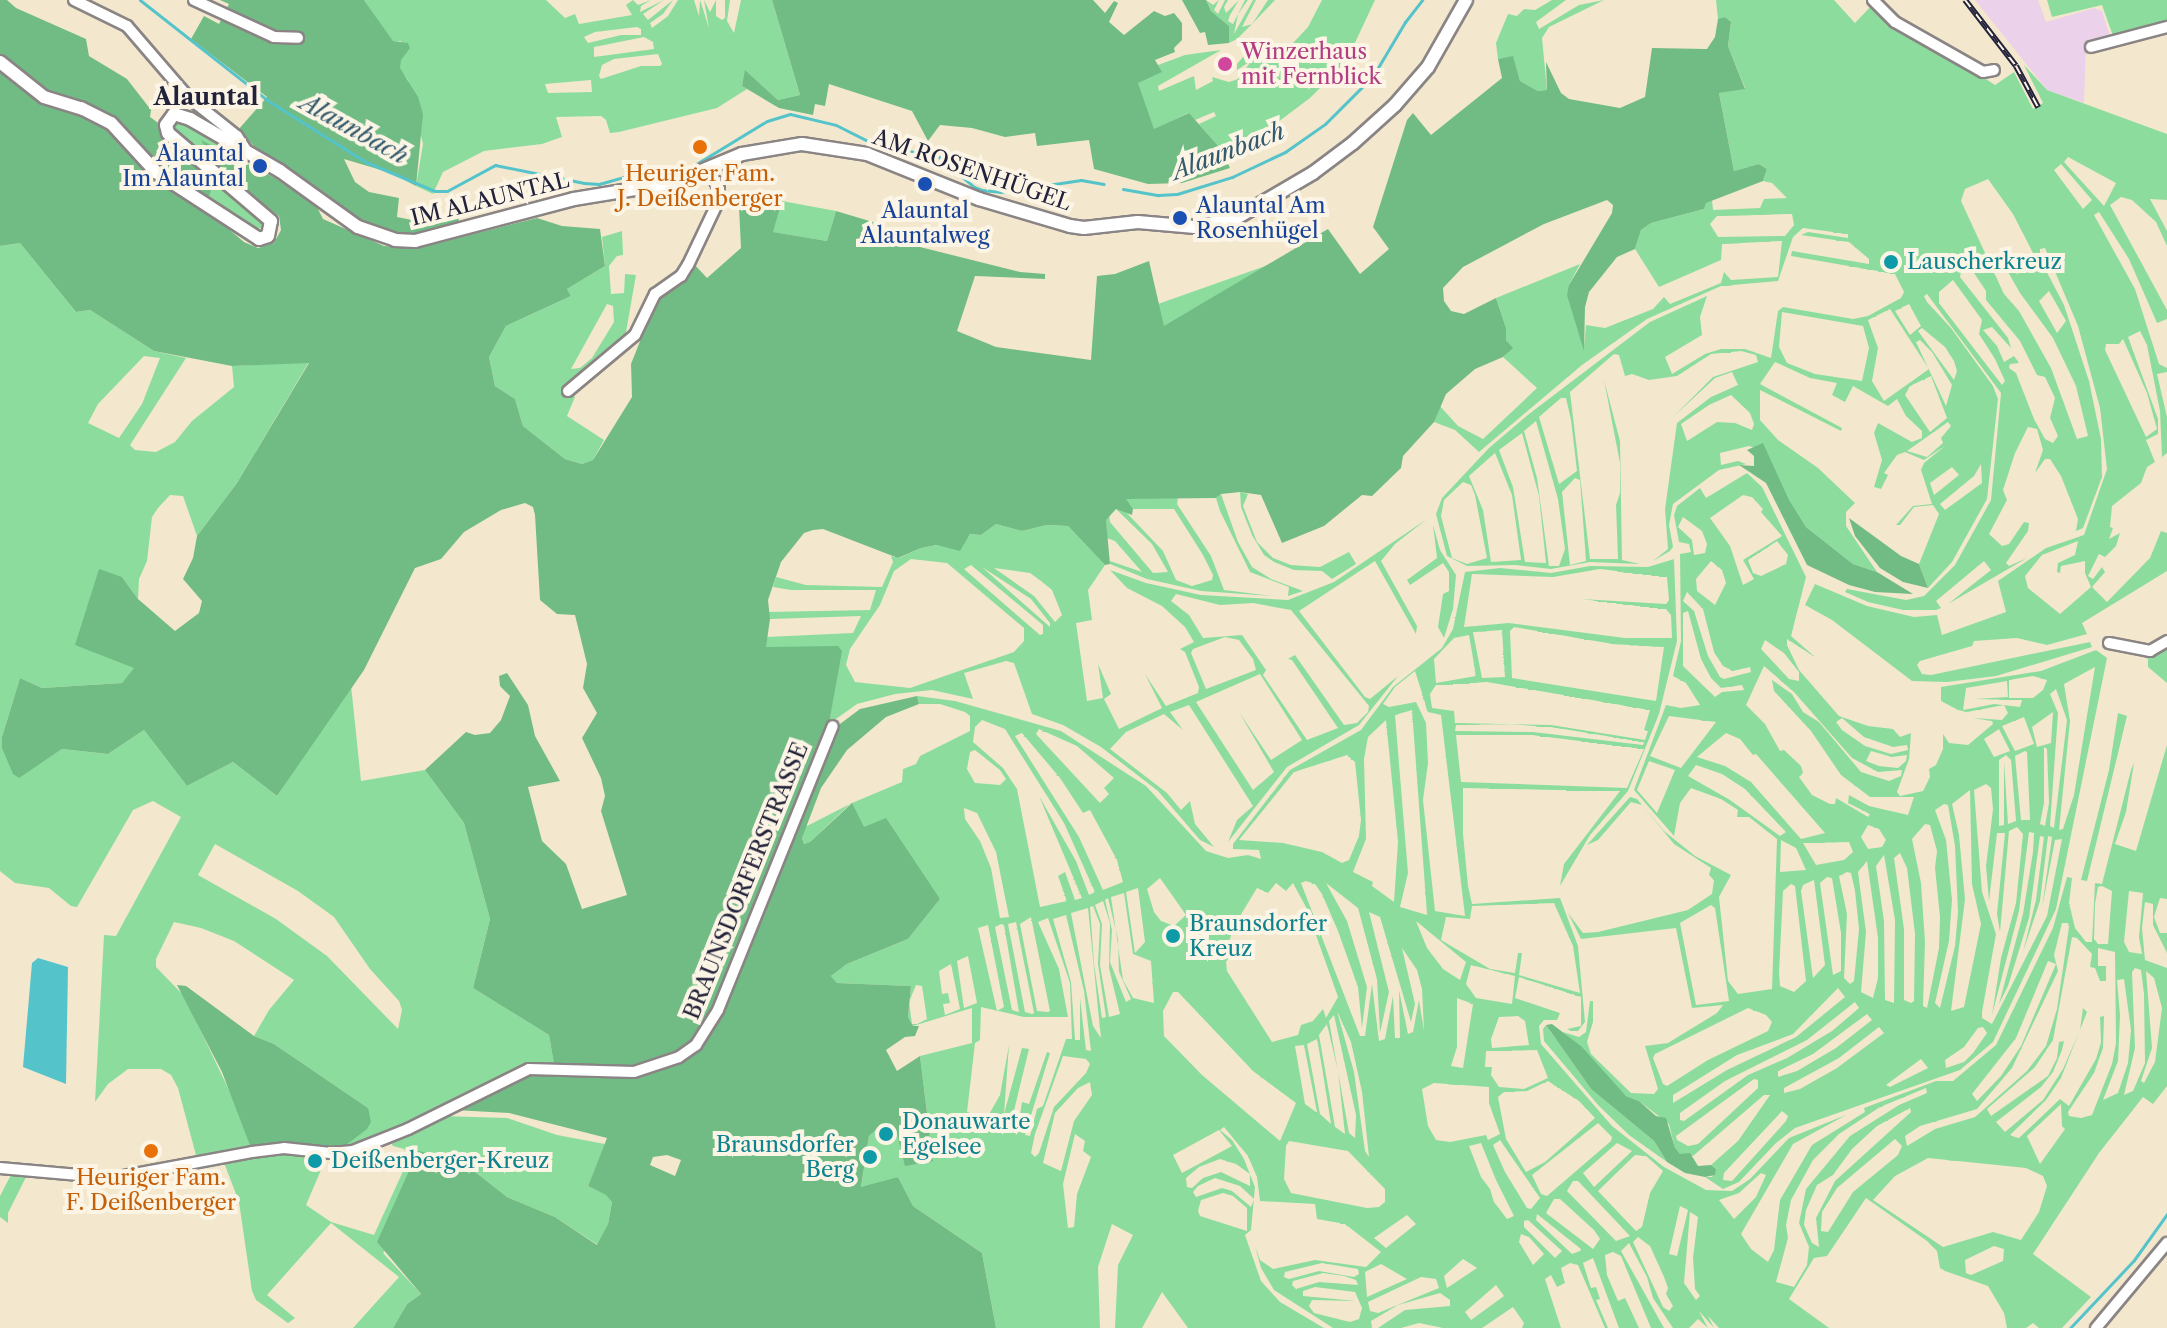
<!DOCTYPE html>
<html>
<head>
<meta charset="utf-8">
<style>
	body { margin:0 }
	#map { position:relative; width:2167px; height:1328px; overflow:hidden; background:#f3e8ce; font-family:"Libre Caslon Text",serif }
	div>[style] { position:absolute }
	.built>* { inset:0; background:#ecd1ea }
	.green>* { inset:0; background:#8cdd9d }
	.forest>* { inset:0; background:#71bc84 }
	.water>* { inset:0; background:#55c3ca }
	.stream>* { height:3px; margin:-1.5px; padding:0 1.5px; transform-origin:1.5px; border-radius:1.5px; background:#55c3ca }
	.roads { filter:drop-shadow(2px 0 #8a8584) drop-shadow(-2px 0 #8a8584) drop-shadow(0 2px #8a8584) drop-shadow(0 -2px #8a8584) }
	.minor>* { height:10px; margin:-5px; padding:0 5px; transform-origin:5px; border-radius:5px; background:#fff }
	.tertiary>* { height:12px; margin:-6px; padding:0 6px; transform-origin:6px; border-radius:6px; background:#fff }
	.rail>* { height:6px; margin-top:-3px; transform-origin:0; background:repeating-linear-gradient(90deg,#fcf5e5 0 9px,#22223b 0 18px); box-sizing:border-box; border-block:2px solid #22223b }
	.dots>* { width:22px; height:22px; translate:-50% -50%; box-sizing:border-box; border:4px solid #fcf5e5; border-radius:50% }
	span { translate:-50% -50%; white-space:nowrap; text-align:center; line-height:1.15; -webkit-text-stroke:8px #fcf5e5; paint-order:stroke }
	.hotel-label { font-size:22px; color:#b23c85 }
	.left { translate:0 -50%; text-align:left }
	.transit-label { font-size:22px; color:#164399 }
	.right { translate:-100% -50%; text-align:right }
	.street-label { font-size:22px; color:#22223b }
	.food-label { font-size:22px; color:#c56008 }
	.culture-label { font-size:22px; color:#0d838f }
	.neighbourhood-label { font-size:24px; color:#22223b; font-weight:700 }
	.water-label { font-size:24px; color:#345a6d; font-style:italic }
</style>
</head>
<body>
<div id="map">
	<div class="built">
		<i style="clip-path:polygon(1975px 0,2038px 0,2046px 22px,2094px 8px,2102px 11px,2110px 36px,2086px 43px,2084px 103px,2047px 90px)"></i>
	</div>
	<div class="green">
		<i style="clip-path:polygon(evenodd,364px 0,546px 0,565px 18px,575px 14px,579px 24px,632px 15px,626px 5px,633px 0,638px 5px,651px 0,641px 6px,640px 12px,664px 0,643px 14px,648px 20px,673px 0,663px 14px,650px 23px,652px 28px,668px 16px,678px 0,694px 0,699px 16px,700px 0,709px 28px,704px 0,710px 12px,716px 0,716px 16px,722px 20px,725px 18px,725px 0,730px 0,727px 21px,734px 33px,741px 0,772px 0,800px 95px,778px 100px,746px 71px,742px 86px,747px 89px,717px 108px,619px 132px,610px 133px,606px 120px,601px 116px,556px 117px,562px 137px,542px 144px,484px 151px,443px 172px,433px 194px,416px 186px,423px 144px,408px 80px,399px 68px,401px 41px,393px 42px,364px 0,637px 27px,641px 29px,641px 35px,621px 35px,588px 43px,584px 37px,595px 32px,637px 27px,364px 0,644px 37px,653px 42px,654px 49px,594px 57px,594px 47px,644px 37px,364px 0,658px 54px,662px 64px,660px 66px,641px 66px,601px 79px,599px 76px,602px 65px,614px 59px,658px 54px,364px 0,591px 80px,592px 92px,548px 93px,545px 84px,591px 80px)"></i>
		<i style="clip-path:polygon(1206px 0,1213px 5px,1219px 0,1214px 10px,1218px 14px,1225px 0,1228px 0,1224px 7px,1226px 13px,1239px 0,1230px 15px,1228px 21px,1233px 24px,1245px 0,1248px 0,1238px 14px,1234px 34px,1253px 0,1256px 0,1242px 27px,1252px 24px,1268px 0,1275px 0,1252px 24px,1237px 39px,1229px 43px,1229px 26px,1211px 11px)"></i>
		<i style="clip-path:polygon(1322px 0,1375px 0,1346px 62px,1310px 98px,1278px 122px,1221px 149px,1199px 124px,1216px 116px,1214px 112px,1195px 120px,1188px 113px,1154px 130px,1137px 82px,1161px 72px,1158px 65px,1185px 55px,1221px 50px,1158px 86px,1159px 91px,1194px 76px,1196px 90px,1213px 81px,1212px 77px,1229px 82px,1238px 79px,1252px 60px,1237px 70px,1237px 64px,1255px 43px,1248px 59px,1258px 49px,1262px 56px,1279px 58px,1308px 27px)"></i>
		<i style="clip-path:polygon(1552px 0,1566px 0,1536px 22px,1539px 29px,1579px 5px,1604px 0,1549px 27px,1542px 38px,1547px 90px,1538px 91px,1520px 81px,1513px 57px,1498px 59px,1496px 43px,1508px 14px,1517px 16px,1524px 9px,1535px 10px)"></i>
		<i style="clip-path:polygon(evenodd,1716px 0,1834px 0,1855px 23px,1872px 5px,1995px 85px,2014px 72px,2033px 109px,2043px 103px,2024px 65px,2047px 90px,2167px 134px,2167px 200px,2150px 199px,2167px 231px,2167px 246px,2156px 222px,2132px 200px,2121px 197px,2110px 205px,2167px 310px,2167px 319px,2157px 323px,2129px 259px,2099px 212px,2094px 215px,2135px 289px,2159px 364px,2167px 368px,2167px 372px,2157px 374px,2167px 417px,2167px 453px,2162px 457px,2160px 411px,2147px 345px,2140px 331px,2128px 337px,2158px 419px,2158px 434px,2146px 440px,2155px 462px,2147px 467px,2141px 483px,2112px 506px,2110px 527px,2113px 528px,2109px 539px,2120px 533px,2116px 546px,2105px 557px,2099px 554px,2088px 576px,2093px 579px,2102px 567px,2105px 572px,2092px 587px,2107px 602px,2150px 558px,2161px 531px,2167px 533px,2167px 571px,2082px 623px,2087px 634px,2047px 645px,2017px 638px,1974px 641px,1972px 646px,1920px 661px,1917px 665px,1922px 674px,1931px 675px,2090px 642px,2092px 647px,1996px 676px,1947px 682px,1912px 681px,1832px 620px,1805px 605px,1815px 584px,1867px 606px,1914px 617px,1937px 615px,1942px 635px,2006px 612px,1998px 581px,2046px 548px,2084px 535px,2107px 469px,2100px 408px,2078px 326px,2045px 248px,2040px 249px,2040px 259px,2064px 305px,2089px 381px,2101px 439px,2102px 477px,2083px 528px,2065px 536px,2076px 531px,2078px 519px,2061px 476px,2050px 459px,2045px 459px,2035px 473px,2043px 450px,2037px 429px,2028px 427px,2015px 453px,2003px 490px,2007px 500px,1989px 534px,2002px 546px,2009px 544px,2024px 522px,2029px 523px,2028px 531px,2006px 563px,2009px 566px,2027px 558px,1948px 604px,1991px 570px,1984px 561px,1936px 601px,1941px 608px,1936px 610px,1903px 610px,1868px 602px,1845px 592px,1847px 589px,1906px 600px,1924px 596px,1955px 565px,1991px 500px,2001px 393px,1927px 294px,1924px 296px,1927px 302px,1951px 328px,1993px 386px,1998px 399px,1987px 499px,1952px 562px,1928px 588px,1919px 564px,1939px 514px,1933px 505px,1914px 507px,1900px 525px,1896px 525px,1913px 506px,1932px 504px,1921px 470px,1924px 463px,1946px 445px,1924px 460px,1905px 452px,1897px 455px,1884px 473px,1888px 475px,1881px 489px,1874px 487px,1882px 460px,1874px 433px,1878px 423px,1912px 442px,1922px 438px,1922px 431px,1906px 416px,1897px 399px,1888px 406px,1853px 386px,1845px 402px,1832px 395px,1837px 383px,1810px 378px,1775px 362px,1760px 384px,1842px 428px,1841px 431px,1760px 390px,1760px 420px,1778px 440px,1818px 468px,1855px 503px,1846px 512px,1846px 526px,1877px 572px,1853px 564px,1806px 527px,1755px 448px,1749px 446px,1720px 453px,1721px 465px,1738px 461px,1746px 464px,1719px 470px,1673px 504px,1669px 525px,1673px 547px,1670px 551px,1653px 561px,1668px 549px,1665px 509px,1677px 423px,1711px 397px,1738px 385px,1732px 372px,1715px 378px,1673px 417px,1713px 377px,1758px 362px,1756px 355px,1741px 351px,1711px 354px,1677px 376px,1649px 380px,1632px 374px,1625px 376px,1619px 355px,1614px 354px,1570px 392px,1590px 559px,1618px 559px,1616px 505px,1620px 493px,1620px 463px,1604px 380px,1620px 441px,1622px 560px,1640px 564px,1590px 562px,1551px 569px,1515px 565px,1467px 566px,1447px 556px,1436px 514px,1442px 498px,1489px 448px,1529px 414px,1650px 322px,1707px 296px,1700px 317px,1702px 335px,1665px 357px,1672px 374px,1705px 354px,1721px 349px,1745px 349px,1771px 358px,1778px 311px,1783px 307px,1853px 319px,1868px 316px,1901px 298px,1904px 292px,1895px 274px,1791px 256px,1792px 251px,1869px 264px,1869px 259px,1849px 242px,1801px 235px,1808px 232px,1848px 238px,1848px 234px,1803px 228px,1793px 237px,1778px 281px,1721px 286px,1647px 319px,1582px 365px,1479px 452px,1455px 430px,1434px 422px,1439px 405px,1458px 426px,1483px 439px,1537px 388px,1503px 357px,1512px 348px,1506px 340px,1506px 328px,1496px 298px,1580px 264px,1569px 285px,1584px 348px,1586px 325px,1605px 328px,1653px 309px,1664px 297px,1670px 304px,1721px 283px,1724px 272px,1731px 280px,1778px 277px,1782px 241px,1722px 244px,1721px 260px,1659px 287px,1635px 249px,1641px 230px,1651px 223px,1704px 209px,1705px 203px,1712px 200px,1713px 210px,1760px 208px,1764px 199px,1787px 198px,1772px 183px,1763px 181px,1767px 169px,1759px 164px,1734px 171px,1719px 93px,1745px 88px,1728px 46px,1731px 22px,1725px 17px,1718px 19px,1716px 0,2068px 157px,2116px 183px,2104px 206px,2064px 162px,2068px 157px,1716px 0,2061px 164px,2092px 200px,2083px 209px,2054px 170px,2061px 164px,1716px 0,1988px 179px,2013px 214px,2033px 253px,2029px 260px,2004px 265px,2020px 293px,2053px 338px,2076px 386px,2088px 436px,2077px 439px,2051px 368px,2019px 311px,2004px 294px,1961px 201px,1965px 189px,1988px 179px,1716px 0,1792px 214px,1794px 225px,1785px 236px,1718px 237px,1710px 224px,1717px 216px,1792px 214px,1716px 0,1972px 270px,1986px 291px,1986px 300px,2020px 341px,2037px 375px,2045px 377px,2055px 398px,2050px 418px,2058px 436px,2053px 443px,2045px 439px,2034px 419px,2016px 373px,2009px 368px,2010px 364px,2019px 363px,2014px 356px,2004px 362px,1997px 346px,1983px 330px,1992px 327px,2011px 348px,2008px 338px,1960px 277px,1961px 272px,1972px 270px,1716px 0,1953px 280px,1982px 320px,1979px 334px,1995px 359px,2005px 381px,2002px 385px,1939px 303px,1939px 292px,1953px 280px,1716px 0,2049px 291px,2066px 321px,2057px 333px,2039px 301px,2049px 291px,1716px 0,1909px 304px,1921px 326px,1910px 335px,1895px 311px,1909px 304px,1716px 0,1890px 309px,1929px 369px,1884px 401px,1872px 381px,1878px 348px,1868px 320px,1890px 309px,1716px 0,1782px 312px,1863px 326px,1869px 348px,1862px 381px,1815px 374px,1787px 363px,1779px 347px,1782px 312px,1716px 0,1922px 328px,1945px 347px,1954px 361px,1957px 371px,1954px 380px,1918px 331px,1922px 328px,1716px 0,2123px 339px,2147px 393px,2157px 429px,2146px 437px,2105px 350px,2106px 344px,2119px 344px,2123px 339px,1716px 0,1920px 340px,1932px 352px,1952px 385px,1946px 406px,1916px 342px,1920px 340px,1716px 0,1931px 376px,1947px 418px,1930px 432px,1905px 395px,1910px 386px,1931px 376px,1716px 0,1731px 395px,1750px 413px,1754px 424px,1752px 430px,1735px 423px,1717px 422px,1687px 441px,1681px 424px,1709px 405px,1731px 395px,1716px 0,1561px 398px,1566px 398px,1571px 420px,1577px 471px,1559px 484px,1539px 417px,1561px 398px,1716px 0,1536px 421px,1558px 499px,1565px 549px,1559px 566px,1549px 566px,1537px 478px,1524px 431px,1536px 421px,1716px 0,1948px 422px,1951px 426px,1941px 438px,1943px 443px,1927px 457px,1907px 451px,1948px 422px,1716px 0,1522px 433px,1539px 496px,1546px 563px,1525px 562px,1513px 487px,1499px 450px,1522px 433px,1716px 0,1495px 453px,1512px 495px,1521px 560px,1491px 562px,1483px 510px,1469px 476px,1495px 453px,1716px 0,1981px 464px,1982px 483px,1945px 510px,1940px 504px,1974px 476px,1981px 464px,1716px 0,1952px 467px,1959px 475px,1934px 495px,1930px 483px,1952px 467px,1716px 0,1575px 478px,1580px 480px,1586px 561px,1570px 565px,1562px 492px,1575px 478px,1716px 0,1463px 482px,1471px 485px,1475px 495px,1487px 558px,1467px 564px,1452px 558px,1441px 516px,1444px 500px,1463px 482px,1716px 0,2078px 541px,2075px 555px,2058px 563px,2057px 572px,2060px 573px,2061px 566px,2085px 561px,2085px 573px,2091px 587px,2060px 614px,2028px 588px,2025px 576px,2042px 555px,2078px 541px)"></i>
		<i style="clip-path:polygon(2047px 0,2167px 0,2167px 21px,2113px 36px,2102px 5px,2052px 17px)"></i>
		<i style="clip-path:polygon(177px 121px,187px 125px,248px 163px,237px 161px,213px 147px,204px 148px,219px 171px,174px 131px)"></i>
		<i style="clip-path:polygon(214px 181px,261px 220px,262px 228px,252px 229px,208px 198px)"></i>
		<i style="clip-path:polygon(782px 201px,836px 211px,827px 241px,772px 232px)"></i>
		<i style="clip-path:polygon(evenodd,622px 231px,623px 255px,617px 256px,609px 266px,611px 294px,624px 293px,625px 274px,636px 275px,625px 338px,568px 387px,575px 397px,567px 416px,604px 440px,593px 460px,582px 464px,565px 459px,523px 426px,515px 399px,495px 386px,489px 357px,506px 326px,571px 296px,567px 289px,605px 266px,602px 237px,622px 231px,607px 304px,613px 306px,614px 322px,592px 358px,580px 368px,571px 369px,607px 304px)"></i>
		<i style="clip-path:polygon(evenodd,20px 243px,76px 312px,90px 310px,154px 351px,186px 358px,130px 445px,135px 450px,156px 452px,175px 442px,192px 421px,234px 387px,232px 366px,309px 362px,237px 483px,197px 536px,183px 496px,170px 495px,158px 508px,152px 517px,147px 561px,139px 579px,138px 599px,122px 577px,135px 668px,122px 683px,42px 688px,20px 678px,2px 737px,19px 777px,62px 749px,108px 754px,144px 730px,187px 786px,233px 762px,277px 796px,351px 685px,361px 781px,425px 770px,464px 823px,490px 919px,473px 988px,549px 1035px,554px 1064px,517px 1070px,387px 1136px,341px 1149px,368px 1108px,274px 1044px,254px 1036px,269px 1010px,294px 980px,234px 941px,201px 928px,174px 922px,156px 959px,156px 967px,184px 996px,239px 1111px,251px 1148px,197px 1159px,178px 1088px,171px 1075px,161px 1069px,128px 1069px,108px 1084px,95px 1102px,104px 935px,116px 936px,181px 817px,153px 801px,133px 810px,77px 907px,71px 906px,49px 888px,15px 883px,0 871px,0 246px,20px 243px,144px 356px,160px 358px,142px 404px,119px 438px,88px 423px,98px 404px,144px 356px,20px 243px,215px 844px,298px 891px,334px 917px,370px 969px,399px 1001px,402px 1010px,398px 1029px,327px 956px,276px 919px,198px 875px,215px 844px)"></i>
		<i style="clip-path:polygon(1271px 264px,1164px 327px,1158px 304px)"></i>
		<i style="clip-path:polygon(evenodd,1747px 473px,1762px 487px,1806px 577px,1791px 636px,1815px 657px,1787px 639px,1787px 645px,1799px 670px,1839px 716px,1868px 726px,1893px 729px,1900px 737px,1911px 733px,1909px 759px,1897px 792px,1900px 796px,1923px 791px,1930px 777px,1929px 769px,1936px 765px,1943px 749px,1943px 734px,1949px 743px,1968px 745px,1993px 724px,1992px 721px,1973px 718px,2002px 720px,2008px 713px,2004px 705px,1967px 712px,1958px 710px,1941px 701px,1941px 687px,2041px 671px,2096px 650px,2107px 658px,2056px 909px,1993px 1042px,1960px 1070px,1795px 1128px,1776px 1143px,1739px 1182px,1723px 1189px,1705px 1177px,1712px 1177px,1716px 1169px,1711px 1165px,1738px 1141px,1770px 1095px,1764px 1095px,1693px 1156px,1680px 1154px,1675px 1149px,1669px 1124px,1639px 1101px,1626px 1096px,1563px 1032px,1579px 1037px,1586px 1032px,1590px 1001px,1593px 1001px,1593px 1022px,1587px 1042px,1591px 1054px,1631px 1093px,1654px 1094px,1658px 1089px,1645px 1046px,1668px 1043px,1717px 1013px,1723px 1005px,1692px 1008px,1676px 928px,1581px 939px,1568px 913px,1583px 933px,1598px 932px,1688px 910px,1712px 894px,1714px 880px,1709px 875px,1711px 868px,1674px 844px,1642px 805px,1631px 802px,1598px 840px,1587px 845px,1630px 797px,1637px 799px,1642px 805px,1664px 831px,1695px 856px,1731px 875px,1719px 897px,1728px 981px,1738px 994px,1772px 989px,1777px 839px,1749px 817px,1737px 817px,1738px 810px,1721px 799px,1691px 788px,1680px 803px,1674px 836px,1634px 790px,1666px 705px,1681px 708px,1700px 705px,1686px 683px,1673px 676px,1681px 641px,1680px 554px,1691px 552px,1689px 544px,1679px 542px,1674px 515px,1677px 506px,1700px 488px,1706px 498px,1747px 473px,1743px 495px,1752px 497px,1763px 509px,1761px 512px,1782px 536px,1743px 560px,1754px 579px,1743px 585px,1730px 546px,1710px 518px,1743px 495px,1747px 473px,1683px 517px,1702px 531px,1707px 544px,1705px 553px,1694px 555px,1692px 540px,1678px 527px,1683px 517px,1747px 473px,1777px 541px,1788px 555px,1786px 564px,1761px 576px,1753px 573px,1748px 560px,1777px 541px,1747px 473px,1711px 561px,1722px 570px,1726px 583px,1715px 605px,1697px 591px,1696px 579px,1711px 561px,1747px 473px,1687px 592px,1703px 609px,1714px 652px,1723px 666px,1733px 671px,1750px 667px,1751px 672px,1724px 679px,1720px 677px,1708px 656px,1694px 611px,1683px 601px,1687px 592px,1747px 473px,1688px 611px,1701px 659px,1711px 678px,1721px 688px,1742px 685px,1744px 690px,1722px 692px,1715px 697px,1683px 666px,1683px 613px,1688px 611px,1747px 473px,1765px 640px,1784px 653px,1799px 672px,1799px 681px,1789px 679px,1761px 649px,1765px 640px,1747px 473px,1764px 666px,1794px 692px,1852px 758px,1878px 772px,1902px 770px,1901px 776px,1889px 781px,1861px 772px,1819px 722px,1803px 712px,1792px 694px,1772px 680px,1774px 691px,1811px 731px,1841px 775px,1870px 797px,1914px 797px,1908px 815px,1869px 806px,1849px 795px,1848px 803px,1870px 814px,1868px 817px,1836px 798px,1835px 804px,1830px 804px,1812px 795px,1799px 777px,1803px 773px,1801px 766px,1784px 750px,1780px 751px,1765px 724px,1746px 705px,1764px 666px,1747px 473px,2095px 667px,2074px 795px,2063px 829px,2059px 830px,2070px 721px,2064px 684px,2095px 667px,1747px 473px,2033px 676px,2047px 680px,2043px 690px,2033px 698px,2009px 698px,2009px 680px,2033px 676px,1747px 473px,2007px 681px,2008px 697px,1975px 699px,2022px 700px,2020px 707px,1994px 704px,1963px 710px,1966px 688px,2007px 681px,1747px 473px,2056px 689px,2067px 720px,2054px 828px,2050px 826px,2058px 713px,2050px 694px,2056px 689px,1747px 473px,2053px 712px,2051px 743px,2037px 747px,2032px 727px,2053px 712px,1747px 473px,1669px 716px,1716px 722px,1681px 768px,1650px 756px,1669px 716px,1747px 473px,2024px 717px,2034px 744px,2015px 751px,2002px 726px,2024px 717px,1747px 473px,1842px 718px,1864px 737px,1893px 747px,1907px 745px,1908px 750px,1891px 754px,1865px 746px,1842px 730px,1836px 722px,1842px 718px,1747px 473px,1999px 729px,2010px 751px,1994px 757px,1984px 739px,1999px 729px,1747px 473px,1726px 733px,1740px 739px,1753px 755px,1756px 754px,1825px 833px,1801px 839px,1751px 782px,1725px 766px,1697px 757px,1726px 733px,1747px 473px,2044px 747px,2047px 749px,2049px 803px,2045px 826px,2040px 824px,2044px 803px,2044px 747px,1747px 473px,1871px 751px,1892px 757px,1907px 755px,1906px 761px,1898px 768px,1879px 766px,1866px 761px,1871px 751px,1747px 473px,2025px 751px,2027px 752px,2030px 820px,2021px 820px,2015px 756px,2025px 751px,1747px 473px,2006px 755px,2011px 760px,2016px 821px,2008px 824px,2004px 761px,2004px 825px,1999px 826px,1999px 760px,2006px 755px,1747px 473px,1649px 761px,1675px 770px,1657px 813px,1637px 790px,1649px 761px,1747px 473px,1696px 765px,1722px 774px,1745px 789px,1786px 832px,1780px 836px,1730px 800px,1688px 776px,1696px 765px,1747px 473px,1986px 784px,1991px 788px,1993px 809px,1986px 866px,1989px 901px,1997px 833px,2005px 833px,1997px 914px,2000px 932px,2009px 831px,2017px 827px,2023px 834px,2016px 903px,2001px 958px,1992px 1015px,2019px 911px,2029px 832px,2034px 833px,2033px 852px,2023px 914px,1999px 1004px,2008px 986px,2029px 918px,2040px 836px,2044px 837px,2036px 900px,2023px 952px,2040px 901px,2048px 836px,2052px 837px,2042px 908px,2055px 840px,2062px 839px,2047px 916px,1992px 1024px,1982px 1018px,1982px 1012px,1996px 934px,1982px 892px,1974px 790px,1986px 784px,1747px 473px,1970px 790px,1972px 884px,1981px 924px,1964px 1007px,1951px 1011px,1965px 899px,1959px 835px,1952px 804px,1970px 790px,1747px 473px,1944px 804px,1948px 805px,1955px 846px,1958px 912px,1955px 946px,1940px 1008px,1935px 1003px,1949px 941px,1952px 900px,1946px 840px,1935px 810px,1944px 804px,1747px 473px,1925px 824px,1930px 825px,1937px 851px,1935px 868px,1940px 917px,1939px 948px,1927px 1008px,1923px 1006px,1925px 942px,1921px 883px,1912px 839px,1925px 824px,1747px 473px,1868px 825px,1879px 829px,1886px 840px,1882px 847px,1868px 849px,1861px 837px,1868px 825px,1747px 473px,1781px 840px,1796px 848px,1806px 870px,1780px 872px,1781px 840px,1747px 473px,1849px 842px,1853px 852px,1844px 860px,1816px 865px,1803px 843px,1849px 842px,1747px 473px,1900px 853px,1907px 868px,1915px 934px,1914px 1001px,1911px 1003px,1904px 1000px,1904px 929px,1894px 858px,1900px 853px,1747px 473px,1884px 855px,1895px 920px,1894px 1003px,1885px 1000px,1884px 921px,1876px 866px,1884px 855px,1747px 473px,1867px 861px,1878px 938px,1878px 978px,1873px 998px,1861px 992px,1866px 932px,1858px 872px,1867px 861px,1747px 473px,1847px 872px,1851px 873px,1855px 891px,1859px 929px,1854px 981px,1850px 984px,1844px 978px,1847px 914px,1839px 876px,1847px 872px,1747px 473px,1827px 877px,1832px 878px,1841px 933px,1841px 971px,1833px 975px,1820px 883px,1827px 877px,1747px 473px,1814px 880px,1825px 965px,1813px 978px,1801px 891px,1803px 885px,1814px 880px,1747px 473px,1791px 884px,1795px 886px,1806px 981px,1794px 992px,1780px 986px,1779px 973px,1783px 891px,1791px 884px,1747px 473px,1711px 905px,1715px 908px,1729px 1001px,1696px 1005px,1680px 923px,1711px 905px,1747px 473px,1838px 988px,1845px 997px,1796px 1037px,1727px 1070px,1673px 1103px,1673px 1095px,1737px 1055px,1793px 1034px,1838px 988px,1747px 473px,1855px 1002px,1859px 1008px,1832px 1031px,1787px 1058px,1748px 1075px,1684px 1121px,1680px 1120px,1680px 1113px,1725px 1081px,1807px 1040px,1855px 1002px,1747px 473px,1748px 1008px,1766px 1015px,1772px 1022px,1768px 1031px,1708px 1060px,1667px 1086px,1663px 1084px,1653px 1058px,1655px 1054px,1748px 1008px,1747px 473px,1867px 1014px,1872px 1020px,1836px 1048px,1797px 1071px,1778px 1077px,1778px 1071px,1813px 1054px,1867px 1014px,1747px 473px,1879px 1027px,1884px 1033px,1837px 1068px,1800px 1089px,1784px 1093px,1784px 1088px,1839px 1058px,1879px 1027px,1747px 473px,1983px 1027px,1987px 1033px,1973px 1053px,1964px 1062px,1946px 1068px,1945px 1060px,1964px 1047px,1978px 1028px,1983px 1027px,1747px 473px,1921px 1059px,1928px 1068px,1890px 1087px,1886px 1085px,1921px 1059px,1747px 473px,1754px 1079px,1758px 1080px,1758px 1088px,1698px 1144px,1688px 1146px,1677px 1140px,1676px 1136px,1754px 1079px,1747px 473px,1782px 1111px,1788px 1116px,1786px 1121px,1732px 1181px,1723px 1180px,1724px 1173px,1782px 1111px)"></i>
		<i style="clip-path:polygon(1240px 492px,1248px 494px,1243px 506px,1257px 542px,1273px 558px,1291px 565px,1320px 567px,1349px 552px,1356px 564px,1332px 579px,1322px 571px,1294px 570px,1274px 562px,1264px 555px,1252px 535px,1241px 507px)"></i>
		<i style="clip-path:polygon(1221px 494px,1238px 542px,1252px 567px,1271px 579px,1303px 591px,1288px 596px,1289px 587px,1250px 572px,1220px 511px,1216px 498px)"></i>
		<i style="clip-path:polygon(1133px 498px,1178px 498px,1177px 504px,1211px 556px,1224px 590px,1273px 596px,1201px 591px,1147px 579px,1110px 564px,1110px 561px,1142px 572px,1115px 541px,1107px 538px,1106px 520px,1109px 514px,1110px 522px,1153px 573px,1168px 572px,1152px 544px,1116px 509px,1124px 510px,1163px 551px,1176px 580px,1192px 586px,1212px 580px,1213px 575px,1203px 555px,1174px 509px,1133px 509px,1125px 499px)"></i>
		<i style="clip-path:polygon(evenodd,1427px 519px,1395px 544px,1381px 561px,1417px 626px,1416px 634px,1375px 561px,1299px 611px,1365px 697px,1370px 699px,1398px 676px,1359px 725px,1287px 767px,1228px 842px,1237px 820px,1253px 806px,1189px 705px,1170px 712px,1183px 730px,1164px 714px,1126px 732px,1110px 749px,1167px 793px,1181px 810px,1190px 801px,1195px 824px,1214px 847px,1200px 840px,1158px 791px,1101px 747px,1063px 725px,1032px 714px,1014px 663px,1006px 661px,964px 673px,973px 699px,932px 690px,895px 694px,857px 704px,829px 724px,841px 651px,766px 647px,766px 637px,853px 633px,861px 616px,770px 619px,767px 612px,870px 610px,876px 590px,791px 590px,773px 587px,776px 577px,806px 585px,882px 587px,893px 562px,891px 556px,899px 558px,921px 548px,938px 545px,961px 547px,970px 534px,981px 535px,996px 524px,1022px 531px,1045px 525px,1068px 526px,1105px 565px,1088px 590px,1092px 620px,1076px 623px,1087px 701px,1103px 698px,1098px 664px,1111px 694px,1104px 699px,1119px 729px,1162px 708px,1145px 674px,1166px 706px,1198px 693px,1199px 687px,1185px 652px,1180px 649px,1194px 642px,1185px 627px,1162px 606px,1127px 588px,1110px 570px,1146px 583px,1201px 595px,1288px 600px,1334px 582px,1427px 519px,911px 559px,947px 563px,1024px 628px,1024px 641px,1014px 652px,910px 688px,855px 682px,846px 665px,850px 649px,880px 605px,894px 571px,911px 559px,1427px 519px,971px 565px,1043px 625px,1043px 634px,1040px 635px,964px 569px,971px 565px,1427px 519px,982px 567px,1031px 599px,1050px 623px,1050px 627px,982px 567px,1427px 519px,994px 568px,1030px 573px,1041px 581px,1052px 590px,1062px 615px,1055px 622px,1034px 596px,994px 568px,1427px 519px,1176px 594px,1220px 605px,1253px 603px,1291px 610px,1369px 706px,1368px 712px,1357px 723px,1344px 725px,1295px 655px,1288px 659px,1292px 660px,1338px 728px,1307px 740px,1263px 675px,1266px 670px,1242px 635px,1203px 638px,1189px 615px,1171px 601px,1176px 594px,1427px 519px,1225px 637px,1239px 640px,1253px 659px,1256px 670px,1206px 689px,1191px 653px,1193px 649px,1225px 637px,1427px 519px,1260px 674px,1302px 740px,1271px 760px,1239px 712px,1274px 772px,1253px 790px,1196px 702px,1260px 674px)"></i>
		<i style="clip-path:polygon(1433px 525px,1440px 550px,1456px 575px,1453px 609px,1444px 638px,1438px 627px,1443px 594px,1449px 591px,1449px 572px,1443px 563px,1410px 585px,1407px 580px,1437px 558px)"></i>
		<i style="clip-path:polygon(evenodd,1674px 559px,1677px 641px,1659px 714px,1628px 791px,1590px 835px,1560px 886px,1564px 864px,1620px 791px,1463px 788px,1463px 834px,1468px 886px,1472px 904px,1560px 898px,1578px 946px,1585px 1022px,1578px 1031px,1572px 1031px,1567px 1029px,1581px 1026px,1581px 997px,1519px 977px,1515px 998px,1560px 1013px,1557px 1020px,1544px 1020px,1539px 1026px,1541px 1044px,1612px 1126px,1664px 1167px,1706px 1190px,1732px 1191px,1750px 1179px,1789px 1138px,1846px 1115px,1793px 1144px,1741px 1234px,1751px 1249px,1768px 1262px,1774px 1250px,1780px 1200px,1812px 1145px,1865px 1112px,1864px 1108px,1936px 1081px,1953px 1081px,1996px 1045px,2053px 928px,2067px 877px,2072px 878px,2069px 903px,2075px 928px,2086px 942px,2092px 942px,2095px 883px,2102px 884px,2131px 770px,2134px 763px,2126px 812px,2115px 844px,2136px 851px,2167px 745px,2167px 899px,2160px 898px,2154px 917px,2160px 933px,2167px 933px,2167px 911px,2167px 953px,2153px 925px,2153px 904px,2145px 902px,2142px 928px,2145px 960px,2167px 968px,2167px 1086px,2153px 1104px,2143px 1097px,2099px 1153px,2033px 1254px,2091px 1297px,2062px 1328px,2039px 1328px,2033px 1323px,2026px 1328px,2007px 1328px,2004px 1313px,1988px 1286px,1945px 1271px,1940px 1268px,1937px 1251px,1927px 1241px,1866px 1198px,1827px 1256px,1814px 1258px,1789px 1299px,1829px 1328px,1719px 1328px,1708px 1316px,1714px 1328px,1699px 1311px,1708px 1328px,1698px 1319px,1689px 1328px,1673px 1328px,1653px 1298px,1647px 1277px,1629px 1243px,1621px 1251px,1664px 1328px,1651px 1328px,1621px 1256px,1613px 1252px,1605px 1255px,1607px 1275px,1618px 1301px,1625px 1298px,1639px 1328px,1619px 1328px,1593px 1258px,1583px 1263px,1591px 1288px,1596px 1287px,1600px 1299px,1596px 1300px,1608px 1328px,1605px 1328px,1578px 1265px,1570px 1263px,1561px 1268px,1565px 1283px,1557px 1287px,1551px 1275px,1545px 1279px,1561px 1328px,1522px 1328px,1524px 1323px,1513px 1307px,1482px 1328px,1443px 1328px,1419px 1323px,1401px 1328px,1378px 1328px,1405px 1310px,1450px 1306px,1450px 1300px,1440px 1293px,1398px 1305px,1371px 1321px,1372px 1328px,1333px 1328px,1274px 1290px,1261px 1268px,1255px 1246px,1260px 1260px,1273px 1269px,1315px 1260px,1366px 1267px,1381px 1252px,1345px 1224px,1317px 1219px,1315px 1204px,1260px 1201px,1257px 1177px,1248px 1156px,1224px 1127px,1220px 1130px,1232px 1140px,1244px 1159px,1255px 1187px,1251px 1230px,1245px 1235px,1261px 1281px,1280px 1302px,1324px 1328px,1188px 1328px,1162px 1292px,1142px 1328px,1115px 1328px,1118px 1265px,1133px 1235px,1112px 1224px,1098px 1267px,1100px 1328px,996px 1328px,982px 1253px,913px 1206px,898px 1177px,861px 1188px,869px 1136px,883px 1124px,891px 1124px,896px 1129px,905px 1160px,933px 1160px,920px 1056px,972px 1043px,972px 1008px,913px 1026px,908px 1017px,911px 986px,837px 983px,831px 976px,847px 964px,908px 939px,940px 899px,863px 827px,851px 803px,810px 842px,804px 844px,802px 838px,805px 827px,852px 803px,902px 782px,903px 769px,916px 764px,920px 756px,970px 731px,970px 716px,965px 712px,940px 704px,919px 704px,917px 696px,955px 701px,1061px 731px,1146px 786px,1206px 851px,1228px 858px,1248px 855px,1261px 859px,1259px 850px,1233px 849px,1233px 844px,1290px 770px,1361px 730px,1393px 687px,1442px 648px,1453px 629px,1465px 572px,1500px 568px,1551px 573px,1590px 566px,1648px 567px,1674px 559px,1600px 569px,1667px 577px,1669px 600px,1666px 604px,1581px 599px,1666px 609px,1671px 615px,1672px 638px,1625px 638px,1509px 623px,1464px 627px,1472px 574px,1553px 577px,1600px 569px,1674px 559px,1514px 627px,1613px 644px,1664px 647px,1656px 701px,1512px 678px,1510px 631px,1514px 627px,1674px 559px,1502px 630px,1505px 677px,1482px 678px,1473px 632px,1502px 630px,1674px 559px,1469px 635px,1476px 676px,1436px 683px,1434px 659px,1454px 638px,1469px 635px,1674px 559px,1415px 671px,1428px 712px,1441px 715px,1465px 916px,1435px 911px,1423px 800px,1428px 763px,1426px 723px,1416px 702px,1389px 707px,1383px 704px,1395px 687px,1415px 671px,1674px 559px,1487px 682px,1650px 710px,1644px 730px,1648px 731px,1645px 740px,1551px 725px,1455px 723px,1454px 711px,1432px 708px,1430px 694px,1436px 685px,1487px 682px,1674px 559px,1412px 710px,1427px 914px,1427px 915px,1400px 907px,1408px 873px,1395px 715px,1412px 710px,1674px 559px,982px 720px,1005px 729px,1064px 823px,1095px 892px,1089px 895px,1076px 861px,1039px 796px,1082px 898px,1075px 900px,1065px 872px,1058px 876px,1067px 901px,1040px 907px,1017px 789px,1003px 768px,973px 742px,975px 727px,982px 720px,1674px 559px,1386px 720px,1398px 842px,1394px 902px,1372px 886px,1373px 882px,1353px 872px,1366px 839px,1364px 759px,1368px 737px,1386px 720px,1674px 559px,1505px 724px,1551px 727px,1644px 742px,1643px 745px,1533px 732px,1455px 731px,1456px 725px,1505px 724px,1674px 559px,1039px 729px,1077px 746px,1114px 778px,1104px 788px,1109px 794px,1100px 803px,1036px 734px,1039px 729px,1674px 559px,1022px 733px,1060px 778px,1083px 813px,1090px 810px,1117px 860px,1123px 882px,1103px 890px,1079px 837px,1015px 736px,1022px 733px,1674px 559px,1456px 735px,1532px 735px,1644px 749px,1627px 788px,1461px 782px,1456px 735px,1674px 559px,975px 750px,1000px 770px,1006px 779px,1000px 785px,975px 783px,967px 769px,970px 752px,975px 750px,1674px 559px,1347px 755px,1355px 762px,1361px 820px,1359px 836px,1349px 860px,1342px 863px,1322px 852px,1283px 843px,1239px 840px,1294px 772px,1347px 755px,1674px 559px,964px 808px,977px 813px,996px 852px,1009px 917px,1000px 918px,991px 868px,980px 841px,965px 819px,964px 808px,1674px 559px,1160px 878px,1186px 915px,1174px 926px,1161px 921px,1154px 912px,1147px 889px,1160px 878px,1674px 559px,1306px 881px,1315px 884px,1322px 894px,1338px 931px,1358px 987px,1362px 1028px,1367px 987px,1347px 921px,1326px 883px,1358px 908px,1377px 979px,1380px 1033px,1389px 992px,1369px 912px,1380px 917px,1411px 1022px,1415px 1004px,1402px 948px,1417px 970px,1422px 989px,1424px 1031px,1419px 1000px,1413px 1032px,1408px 1034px,1399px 990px,1400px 1038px,1395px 1038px,1393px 996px,1385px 1039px,1379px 1041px,1372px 984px,1365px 1036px,1360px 1036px,1301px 883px,1306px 881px,1674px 559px,1276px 883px,1286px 891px,1293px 883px,1306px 907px,1338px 997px,1326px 1018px,1323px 1009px,1313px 1021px,1301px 1025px,1298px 1035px,1272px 1042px,1227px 971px,1226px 962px,1233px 951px,1229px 942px,1234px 926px,1257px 888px,1268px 893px,1276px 883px,1674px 559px,2102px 886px,2112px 891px,2108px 944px,2098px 944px,2094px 939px,2095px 904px,2098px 887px,2102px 886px,1674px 559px,1138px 888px,1145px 942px,1135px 953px,1126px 892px,1138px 888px,1674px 559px,2129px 891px,2143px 893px,2139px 937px,2142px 954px,2129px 952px,2124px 942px,2129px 891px,1674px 559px,1124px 893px,1133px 954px,1151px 961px,1154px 1003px,1133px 998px,1123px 980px,1111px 897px,1124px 893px,1674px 559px,1108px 898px,1118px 939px,1119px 972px,1131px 999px,1126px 1002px,1110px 962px,1112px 930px,1105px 900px,1108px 898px,1674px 559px,1103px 901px,1110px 923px,1109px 968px,1120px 1014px,1109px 1017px,1100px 965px,1102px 924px,1095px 905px,1103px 901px,1674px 559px,1554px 903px,1573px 946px,1580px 993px,1519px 975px,1522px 953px,1518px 953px,1515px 973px,1490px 969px,1441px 940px,1446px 917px,1470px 919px,1472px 906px,1554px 903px,1674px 559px,1093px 906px,1100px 924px,1098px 964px,1106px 1017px,1102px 1018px,1094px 964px,1090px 907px,1093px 906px,1674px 559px,1088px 908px,1099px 1019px,1101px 1038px,1093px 1026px,1071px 913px,1088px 908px,1674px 559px,1066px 915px,1084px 991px,1091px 1051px,1086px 1050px,1080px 998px,1080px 1040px,1075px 1040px,1071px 982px,1053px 919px,1066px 915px,1674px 559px,1031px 917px,1050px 1011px,1048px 1012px,1037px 1011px,1020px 924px,1031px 917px,1674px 559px,1048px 918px,1070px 983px,1072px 1039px,1066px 1039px,1043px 1106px,1037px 1109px,1030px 1136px,1025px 1135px,1050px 1053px,1047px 1052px,1029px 1104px,1022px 1102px,1017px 1135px,1010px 1127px,1029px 1049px,1022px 1048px,1004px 1114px,1009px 1045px,1000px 1095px,987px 1118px,967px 1112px,975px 1043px,980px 1040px,981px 1007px,1024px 1017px,1068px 1017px,1059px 969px,1038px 922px,1048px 918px,1674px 559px,1416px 921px,1466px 962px,1460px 980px,1443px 969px,1427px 948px,1416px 921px,1674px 559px,1016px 922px,1034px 1013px,1032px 1014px,1025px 1012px,1008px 924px,1016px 922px,1674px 559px,2062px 923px,2068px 923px,2069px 927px,2057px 1009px,2046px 1046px,2027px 1071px,1975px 1117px,1935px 1129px,1907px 1146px,1905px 1136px,1920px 1126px,1977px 1109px,2012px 1068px,2058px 971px,2054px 955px,2062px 923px,1674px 559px,1001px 924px,1004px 925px,1019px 1012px,1012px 1010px,995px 927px,1001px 924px,1674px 559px,988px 925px,1004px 1007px,997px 1011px,978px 928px,988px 925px,1674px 559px,2072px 937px,2077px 938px,2092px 954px,2090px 967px,2095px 968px,2100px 981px,2106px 981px,2106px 966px,2098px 966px,2098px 948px,2115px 952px,2116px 1043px,2112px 1064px,2092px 1115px,2081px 1118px,2069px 1116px,2068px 1112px,2094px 1073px,2103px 1048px,2104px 1016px,2100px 1017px,2101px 1042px,2096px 1059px,2069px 1106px,2060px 1099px,2019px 1138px,2015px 1137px,2010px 1135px,2046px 1100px,2061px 1078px,2087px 1012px,2083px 1008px,2080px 1030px,2063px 1069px,2043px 1100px,2005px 1132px,1996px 1122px,2041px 1087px,2053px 1072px,2062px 1050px,2064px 1041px,2059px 1042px,2057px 1058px,2048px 1076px,1991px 1116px,1987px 1109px,2035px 1067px,2053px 1040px,2072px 937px,1674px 559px,968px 956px,977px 1003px,964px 1008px,957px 961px,968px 956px,1674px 559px,2048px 961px,2056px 964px,2021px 1046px,2001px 1076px,1977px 1101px,1972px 1094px,2016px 1038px,2048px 961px,1674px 559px,951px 964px,960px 1009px,945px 1015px,943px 1004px,950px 1003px,948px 993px,942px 994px,939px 971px,951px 964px,1674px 559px,1471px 965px,1515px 976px,1512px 1004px,1476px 998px,1466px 984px,1471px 965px,1674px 559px,2135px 968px,2141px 970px,2144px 994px,2145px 1063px,2133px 1091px,2124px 1095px,2135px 1048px,2132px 972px,2135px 968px,1674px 559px,2146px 971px,2154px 978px,2162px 1008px,2155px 1062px,2144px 1083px,2141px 1081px,2152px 1048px,2146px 971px,1674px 559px,2124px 979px,2131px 1030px,2128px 1063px,2118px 1093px,2103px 1100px,2118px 1061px,2120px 1015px,2117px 980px,2124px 979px,1674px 559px,916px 985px,922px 986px,927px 1019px,917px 1024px,912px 1024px,909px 1002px,916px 985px,1674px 559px,1173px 992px,1178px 992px,1253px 1071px,1296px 1103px,1280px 1141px,1202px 1075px,1164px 1036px,1163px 1011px,1173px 992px,1674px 559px,1457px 998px,1473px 1004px,1463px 1068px,1451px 1066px,1457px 1047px,1457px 998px,1674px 559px,1337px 1011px,1351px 1042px,1362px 1092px,1369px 1157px,1365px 1151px,1354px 1072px,1337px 1011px,1674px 559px,1334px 1015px,1356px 1115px,1355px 1138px,1349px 1133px,1329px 1021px,1334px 1015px,1674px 559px,1518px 1016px,1525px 1021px,1529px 1045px,1492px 1048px,1491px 1039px,1499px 1017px,1518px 1016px,1674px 559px,1327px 1024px,1338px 1071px,1345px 1134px,1335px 1127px,1319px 1035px,1327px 1024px,1674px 559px,1317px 1039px,1322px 1067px,1331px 1124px,1320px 1114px,1307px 1044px,1317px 1039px,1674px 559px,1304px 1045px,1317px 1112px,1316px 1112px,1305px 1104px,1295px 1046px,1304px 1045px,1674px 559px,1537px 1050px,1548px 1078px,1524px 1089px,1499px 1087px,1491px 1075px,1492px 1067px,1485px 1067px,1486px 1051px,1537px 1050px,1674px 559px,1063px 1056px,1086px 1059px,1090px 1064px,1086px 1073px,1054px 1107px,1039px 1153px,1035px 1157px,1031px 1153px,1035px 1134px,1063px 1056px,1674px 559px,1548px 1081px,1579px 1101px,1595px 1118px,1545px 1162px,1526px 1172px,1506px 1139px,1498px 1097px,1504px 1092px,1527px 1091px,1548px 1081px,1674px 559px,1090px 1082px,1092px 1095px,1074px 1121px,1061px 1171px,1043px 1163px,1055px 1113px,1078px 1088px,1090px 1082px,1674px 559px,1434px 1083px,1489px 1087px,1489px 1103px,1500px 1134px,1488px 1140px,1486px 1135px,1450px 1142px,1436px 1140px,1428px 1126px,1422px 1089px,1434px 1083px,1674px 559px,1926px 1088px,1927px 1093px,1899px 1105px,1850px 1136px,1806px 1189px,1799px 1223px,1809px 1247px,1807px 1265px,1794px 1287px,1776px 1282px,1788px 1238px,1786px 1225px,1791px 1200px,1813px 1160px,1839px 1134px,1880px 1107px,1926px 1088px,1674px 559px,2061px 1104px,2062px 1126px,2065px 1129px,2040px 1164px,2027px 1136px,2061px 1104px,1674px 559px,1910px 1108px,1911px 1112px,1835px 1181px,1816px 1218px,1819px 1247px,1812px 1243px,1804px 1225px,1806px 1210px,1817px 1185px,1833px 1175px,1852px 1149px,1877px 1126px,1910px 1108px,1674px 559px,1598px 1123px,1612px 1137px,1611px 1141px,1547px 1196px,1541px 1194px,1532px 1175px,1598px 1123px,1674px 559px,1219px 1130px,1232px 1146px,1182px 1173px,1173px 1155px,1219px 1130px,1674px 559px,1075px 1134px,1085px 1141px,1083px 1151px,1091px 1157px,1077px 1194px,1074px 1227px,1068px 1228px,1063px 1184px,1075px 1134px,1674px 559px,1895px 1139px,1902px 1146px,1898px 1155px,1853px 1192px,1828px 1232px,1821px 1231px,1822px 1212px,1837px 1188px,1895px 1139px,1674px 559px,1500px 1140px,1540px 1198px,1531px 1209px,1527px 1208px,1505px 1172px,1493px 1145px,1500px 1140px,1674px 559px,1289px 1141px,1348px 1151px,1385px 1189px,1385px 1202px,1379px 1207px,1367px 1208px,1291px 1193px,1284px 1179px,1286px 1146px,1289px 1141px,1674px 559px,1481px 1143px,1496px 1180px,1514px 1216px,1507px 1219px,1494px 1202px,1490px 1189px,1481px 1177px,1469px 1146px,1481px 1143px,1674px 559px,1617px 1143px,1632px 1151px,1594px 1187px,1583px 1173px,1617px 1143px,1674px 559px,1635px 1155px,1646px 1156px,1663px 1171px,1650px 1193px,1642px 1227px,1636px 1231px,1598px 1191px,1635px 1155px,1674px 559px,1928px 1158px,2026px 1168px,2043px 1176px,2047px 1186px,2039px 1212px,2021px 1240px,1993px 1232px,1943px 1247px,1873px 1200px,1895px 1176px,1928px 1158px,1674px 559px,1220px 1159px,1236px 1164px,1250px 1174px,1250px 1186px,1221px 1172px,1203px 1178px,1192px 1188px,1187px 1187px,1186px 1178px,1199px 1167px,1220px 1159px,1674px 559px,1761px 1173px,1766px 1175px,1756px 1197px,1734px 1219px,1719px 1200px,1739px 1193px,1761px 1173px,1674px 559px,1215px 1178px,1240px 1186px,1254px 1199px,1251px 1207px,1232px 1191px,1222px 1188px,1196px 1197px,1193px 1192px,1198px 1186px,1215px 1178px,1674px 559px,1573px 1181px,1578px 1181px,1630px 1236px,1616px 1241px,1567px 1191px,1573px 1181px,1674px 559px,1223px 1193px,1233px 1196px,1247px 1208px,1247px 1231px,1200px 1216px,1198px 1211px,1201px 1200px,1223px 1193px,1674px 559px,1554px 1199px,1560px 1199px,1594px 1230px,1600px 1239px,1593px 1249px,1546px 1213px,1554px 1199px,1674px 559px,1680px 1206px,1688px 1210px,1677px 1256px,1669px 1254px,1680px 1206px,1674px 559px,1690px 1212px,1698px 1217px,1693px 1258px,1695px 1289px,1700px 1296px,1696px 1300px,1684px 1283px,1690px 1212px,1674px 559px,1537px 1214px,1581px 1249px,1580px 1251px,1572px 1254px,1536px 1220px,1537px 1214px,1674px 559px,1407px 1215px,1416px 1224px,1386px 1248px,1374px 1238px,1407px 1215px,1674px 559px,1528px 1220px,1562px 1251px,1555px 1258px,1524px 1227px,1524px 1221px,1528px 1220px,1674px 559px,1521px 1234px,1529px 1237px,1544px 1254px,1533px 1265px,1519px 1242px,1521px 1234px,1674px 559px,1638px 1237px,1650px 1246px,1664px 1277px,1668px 1288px,1666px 1294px,1673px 1306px,1669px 1311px,1663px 1307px,1633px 1242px,1638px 1237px,1674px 559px,1994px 1246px,2004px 1249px,2003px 1261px,1971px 1275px,1966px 1273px,1965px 1260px,1994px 1246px,1674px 559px,1463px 1259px,1477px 1268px,1447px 1288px,1444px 1276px,1463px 1259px,1674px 559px,1322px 1263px,1358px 1269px,1359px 1274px,1354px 1277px,1319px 1271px,1289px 1279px,1284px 1277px,1285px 1272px,1322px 1263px,1674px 559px,1381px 1264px,1407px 1279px,1367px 1297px,1365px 1272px,1381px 1264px,1674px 559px,1323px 1273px,1344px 1276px,1356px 1280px,1358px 1285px,1319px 1282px,1296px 1289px,1292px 1285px,1293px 1281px,1323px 1273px,1674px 559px,1421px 1277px,1436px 1279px,1439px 1288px,1378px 1313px,1370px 1311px,1368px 1302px,1421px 1277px,1674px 559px,1496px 1285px,1504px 1296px,1471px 1320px,1465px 1312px,1496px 1285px,1674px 559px,1315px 1287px,1355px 1292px,1362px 1308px,1359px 1319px,1350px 1322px,1314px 1313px,1309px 1306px,1312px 1300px,1356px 1301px,1303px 1296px,1303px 1291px,1315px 1287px)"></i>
		<i style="clip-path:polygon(2167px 646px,2167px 683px,2148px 667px,2148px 659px,2143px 656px)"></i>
		<i style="clip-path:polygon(2118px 713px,2127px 716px,2087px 881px,2081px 880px,2109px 770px)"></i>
		<i style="clip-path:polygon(1546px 1025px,1591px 1089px,1654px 1141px,1667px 1162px,1629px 1135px,1598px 1105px,1544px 1041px,1543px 1029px)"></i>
		<i style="clip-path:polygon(442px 1116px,507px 1118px,557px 1135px,605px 1144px,588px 1186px,607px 1195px,612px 1202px,608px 1224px,598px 1245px,555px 1217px,507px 1197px,460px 1160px,383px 1253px,421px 1294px,407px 1304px,393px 1328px,353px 1328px,399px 1277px,331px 1223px,267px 1295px,295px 1318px,288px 1323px,256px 1300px,252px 1291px,239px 1202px,223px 1160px,285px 1151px,327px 1156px,306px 1205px,331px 1222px,374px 1235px,409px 1158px,404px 1149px,393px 1146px,389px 1140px)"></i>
		<i style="clip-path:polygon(13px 1171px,28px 1173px,8px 1213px,8px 1223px,0 1217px,0 1196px)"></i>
	</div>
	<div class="forest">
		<i style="clip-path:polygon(evenodd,0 0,7px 0,16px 8px,86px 39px,89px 56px,127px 79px,151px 110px,150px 117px,161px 125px,163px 136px,214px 181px,205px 209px,244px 242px,258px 248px,274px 243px,281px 230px,279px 216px,219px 171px,201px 140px,275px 178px,317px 207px,323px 219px,384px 246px,419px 248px,537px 218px,562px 226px,600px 229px,605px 266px,567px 289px,571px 296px,506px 326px,489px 357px,495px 386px,515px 399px,523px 426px,565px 459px,582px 464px,593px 460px,632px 397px,631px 364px,658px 296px,694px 264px,707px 278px,741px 248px,739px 207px,748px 196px,762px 193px,782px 201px,773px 232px,827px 241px,836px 211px,873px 222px,920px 247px,1020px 272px,1045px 274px,1045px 279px,975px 276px,957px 331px,996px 347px,1091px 360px,1097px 276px,1115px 274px,1149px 261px,1164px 326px,1328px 229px,1360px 274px,1389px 249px,1373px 227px,1407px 120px,1413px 113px,1431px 135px,1502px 78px,1498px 59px,1513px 56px,1520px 81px,1538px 91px,1547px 90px,1546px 62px,1561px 93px,1569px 99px,1620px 108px,1645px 97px,1652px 48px,1707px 49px,1715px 37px,1718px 19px,1725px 17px,1731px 22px,1728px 46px,1745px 89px,1719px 93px,1734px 171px,1759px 164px,1767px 169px,1763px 181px,1706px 203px,1704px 209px,1651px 223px,1641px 230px,1635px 249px,1617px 257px,1589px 292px,1585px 307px,1584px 351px,1567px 295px,1569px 285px,1612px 213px,1613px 205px,1607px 200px,1544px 224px,1463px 267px,1443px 288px,1444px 301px,1451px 311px,1464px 314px,1496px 298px,1506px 328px,1506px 340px,1513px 348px,1503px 357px,1475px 369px,1446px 394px,1434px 422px,1403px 456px,1401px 468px,1372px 496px,1362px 495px,1324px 526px,1282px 543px,1261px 495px,1240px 492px,1221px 494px,1216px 498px,1126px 499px,1133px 509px,1132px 515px,1116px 509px,1106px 520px,1110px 564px,1105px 565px,1068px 526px,1046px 525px,1022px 531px,996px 524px,981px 535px,970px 534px,960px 551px,937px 545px,921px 548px,898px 558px,823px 529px,813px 530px,804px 533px,781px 562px,768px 600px,770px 619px,766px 647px,838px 646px,842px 651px,829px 724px,836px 727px,860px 709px,917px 696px,919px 704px,886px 717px,847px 750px,821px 788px,802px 838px,804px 844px,810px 842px,852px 803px,864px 827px,886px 818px,940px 899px,908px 939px,847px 964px,831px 976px,837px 983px,911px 986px,908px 1017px,913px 1026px,919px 1026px,915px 1036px,905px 1037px,886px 1050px,897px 1071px,920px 1056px,933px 1161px,905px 1166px,896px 1130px,891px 1124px,883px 1124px,869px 1136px,861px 1187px,898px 1177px,913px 1206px,982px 1253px,996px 1328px,393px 1328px,407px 1304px,421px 1294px,377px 1242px,418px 1151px,460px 1160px,507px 1197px,555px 1217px,597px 1245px,608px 1224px,612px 1202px,606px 1195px,588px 1186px,607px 1138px,509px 1113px,454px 1110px,519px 1075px,555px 1070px,549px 1035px,473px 988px,490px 919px,464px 823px,425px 770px,466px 732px,475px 735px,490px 733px,501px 720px,510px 696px,500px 686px,499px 676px,507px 673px,528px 705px,535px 736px,560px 781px,528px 787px,542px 841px,566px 864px,582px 909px,627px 895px,601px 811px,605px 796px,601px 778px,582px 738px,597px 713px,583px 688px,587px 664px,575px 615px,557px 614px,540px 600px,535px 515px,533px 507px,525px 503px,501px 510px,464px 532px,441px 559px,415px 568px,364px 670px,277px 796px,233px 762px,187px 786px,144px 730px,108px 754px,62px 749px,19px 778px,13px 774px,2px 748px,2px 737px,20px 678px,42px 688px,122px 683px,134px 668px,75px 645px,99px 569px,122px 577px,138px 599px,175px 631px,199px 613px,202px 601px,183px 579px,193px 558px,197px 536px,237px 483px,309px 363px,232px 366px,154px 351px,90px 310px,76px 312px,20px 243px,0 246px,0 0,667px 1155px,681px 1160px,675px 1176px,650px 1165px,653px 1157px,667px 1155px)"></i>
		<i style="clip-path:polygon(220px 0,364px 0,393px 41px,408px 43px,410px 48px,401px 60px,400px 68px,418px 97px,423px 114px,416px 186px,391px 173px,344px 159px,355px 182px,369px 192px,399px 198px,397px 217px,422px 222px,457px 213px,460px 225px,413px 236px,395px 236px,345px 211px,254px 146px,238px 130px,267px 97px,191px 39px,204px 16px,219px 24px,229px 4px)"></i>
		<i style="clip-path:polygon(772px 0,1093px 0,1105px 13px,1114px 1px,1118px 3px,1109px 22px,1124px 35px,1154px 11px,1165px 16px,1174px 13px,1182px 23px,1182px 40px,1174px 48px,1175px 52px,1155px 60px,1162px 72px,1138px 83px,1154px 129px,1189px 113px,1221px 149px,1230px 168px,1182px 183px,1148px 184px,1094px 169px,1089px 140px,1037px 146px,1035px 133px,1005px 137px,972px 128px,940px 125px,928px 141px,912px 111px,829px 84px,825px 106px,815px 104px,813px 115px,779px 108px,742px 86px,745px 70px,778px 100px,800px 95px)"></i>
		<i style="clip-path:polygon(1182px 0,1206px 0,1211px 11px,1229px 26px,1229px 43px,1208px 45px,1205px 32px,1200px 33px)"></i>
		<i style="clip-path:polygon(1763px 443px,1789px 500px,1806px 527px,1853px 564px,1877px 572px,1913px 594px,1875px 592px,1849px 585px,1807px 565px,1766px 483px,1739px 465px,1754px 466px,1754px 456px,1747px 450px)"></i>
		<i style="clip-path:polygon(1849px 518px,1901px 556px,1919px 564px,1928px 588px,1903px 582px,1880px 568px,1855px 536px)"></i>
		<i style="clip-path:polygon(177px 985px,186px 986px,254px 1036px,274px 1044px,368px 1108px,371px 1122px,367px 1129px,341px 1149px,251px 1148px,222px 1072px)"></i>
		<i style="clip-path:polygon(1552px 1024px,1582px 1047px,1626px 1096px,1639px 1101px,1656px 1116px,1666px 1118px,1675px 1148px,1680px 1154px,1690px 1153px,1698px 1166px,1711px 1165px,1716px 1169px,1715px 1175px,1705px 1177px,1685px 1173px,1667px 1162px,1654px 1141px,1591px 1089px,1546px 1025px)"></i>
	</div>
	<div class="water">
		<i style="clip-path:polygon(38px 958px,68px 967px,66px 1084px,23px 1067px,32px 963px)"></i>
	</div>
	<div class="stream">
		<i style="left:140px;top:0;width:162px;rotate:38.2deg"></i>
		<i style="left:267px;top:100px;width:117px;rotate:32.1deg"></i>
		<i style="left:366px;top:162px;width:75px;rotate:22.8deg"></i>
		<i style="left:435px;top:191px;width:12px"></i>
		<i style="left:447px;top:191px;width:55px;rotate:-28.4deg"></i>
		<i style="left:495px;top:165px;width:91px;rotate:11.4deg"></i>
		<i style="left:584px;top:183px;width:15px;rotate:4deg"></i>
		<i style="left:599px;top:184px;width:26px;rotate:-16deg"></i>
		<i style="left:660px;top:170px;width:28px;rotate:-2deg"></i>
		<i style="left:688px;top:169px;width:92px;rotate:-31.3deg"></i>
		<i style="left:767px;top:121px;width:24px;rotate:-17deg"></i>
		<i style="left:790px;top:114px;width:47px;rotate:13.4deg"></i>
		<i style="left:836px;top:125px;width:42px;rotate:26.6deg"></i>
		<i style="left:874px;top:144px;width:66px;rotate:11.3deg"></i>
		<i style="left:939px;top:157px;width:46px;rotate:40.6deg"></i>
		<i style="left:974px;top:187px;width:9px;rotate:21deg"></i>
		<i style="left:982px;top:190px;width:18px;rotate:6deg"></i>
		<i style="left:1000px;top:192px;width:82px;rotate:-8.4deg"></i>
		<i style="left:1081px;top:180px;width:23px;rotate:10deg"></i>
		<i style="left:1123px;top:189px;width:36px;rotate:10deg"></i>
		<i style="left:1158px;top:195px;width:19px;rotate:-3deg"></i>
		<i style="left:1177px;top:194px;width:58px;rotate:-17.2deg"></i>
		<i style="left:1232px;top:177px;width:59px;rotate:-25.3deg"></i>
		<i style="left:1285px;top:152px;width:49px;rotate:-35deg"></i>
		<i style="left:1325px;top:124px;width:68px;rotate:-45deg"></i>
		<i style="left:1373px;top:76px;width:63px;rotate:-59.3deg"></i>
		<i style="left:1405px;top:22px;width:28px;rotate:-52deg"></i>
		<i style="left:2070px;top:1328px;width:93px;rotate:-46.7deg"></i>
		<i style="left:2134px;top:1260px;width:57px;rotate:-54.3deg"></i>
	</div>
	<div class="roads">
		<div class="minor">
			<i style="left:74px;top:0;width:59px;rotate:26.1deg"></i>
			<i style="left:127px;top:26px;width:95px;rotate:49.3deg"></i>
			<i style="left:189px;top:98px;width:61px;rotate:38.4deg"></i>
			<i style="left:237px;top:136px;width:17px;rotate:57deg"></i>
			<i style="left:194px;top:0;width:88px;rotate:24.8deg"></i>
			<i style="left:274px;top:37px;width:24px;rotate:2deg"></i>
			<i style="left:1873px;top:0;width:31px;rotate:45deg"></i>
			<i style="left:1895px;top:22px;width:101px;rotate:29.6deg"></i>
			<i style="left:1983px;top:72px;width:11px;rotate:-10deg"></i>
			<i style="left:2091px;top:47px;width:79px;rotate:-14.7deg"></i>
			<i style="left:568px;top:391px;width:87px;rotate:-39.9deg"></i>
			<i style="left:635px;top:335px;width:46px;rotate:-64deg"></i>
			<i style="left:655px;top:294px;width:32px;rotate:-35deg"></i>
			<i style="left:681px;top:276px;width:13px;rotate:-58deg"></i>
			<i style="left:688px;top:265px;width:68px;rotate:-64.6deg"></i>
			<i style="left:717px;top:204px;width:15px;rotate:-82deg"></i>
			<i style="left:719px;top:189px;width:22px;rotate:-117deg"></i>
			<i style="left:2109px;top:643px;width:42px;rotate:11deg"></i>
			<i style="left:2150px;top:651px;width:20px;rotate:-30deg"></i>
			<i style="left:0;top:1168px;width:113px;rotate:5.1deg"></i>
			<i style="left:113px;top:1178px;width:141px;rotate:-10.6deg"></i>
			<i style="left:252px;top:1152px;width:32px;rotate:-7deg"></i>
			<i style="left:284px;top:1148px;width:47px;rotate:6.1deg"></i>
			<i style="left:331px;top:1153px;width:22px;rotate:-5deg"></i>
			<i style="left:353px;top:1151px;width:59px;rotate:-21.8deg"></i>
			<i style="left:408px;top:1129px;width:135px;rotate:-26.4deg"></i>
			<i style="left:529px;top:1069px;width:105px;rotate:1.6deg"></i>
			<i style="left:634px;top:1072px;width:47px;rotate:-18.4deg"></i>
			<i style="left:679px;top:1057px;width:21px;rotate:-35deg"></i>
			<i style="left:696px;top:1045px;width:41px;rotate:-57.8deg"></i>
			<i style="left:718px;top:1010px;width:306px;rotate:-68deg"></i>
			<i style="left:2096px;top:1328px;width:111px;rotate:-50.1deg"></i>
		</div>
		<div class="tertiary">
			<i style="left:0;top:62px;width:56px;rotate:38.5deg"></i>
			<i style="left:44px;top:97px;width:39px;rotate:17deg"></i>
			<i style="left:81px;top:108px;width:34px;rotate:27deg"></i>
			<i style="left:111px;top:123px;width:67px;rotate:47.4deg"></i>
			<i style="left:156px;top:172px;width:123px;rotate:33deg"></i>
			<i style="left:259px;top:239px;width:9px;rotate:-18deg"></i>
			<i style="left:268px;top:236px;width:15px;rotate:-79deg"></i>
			<i style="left:271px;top:221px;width:135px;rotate:-139.5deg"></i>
			<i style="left:168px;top:133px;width:8px;rotate:-104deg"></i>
			<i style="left:166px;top:125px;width:14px;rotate:-54deg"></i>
			<i style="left:174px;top:114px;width:17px;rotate:17deg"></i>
			<i style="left:190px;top:119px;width:104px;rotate:30deg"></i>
			<i style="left:280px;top:171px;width:96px;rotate:35.7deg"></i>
			<i style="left:358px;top:227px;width:39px;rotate:19deg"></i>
			<i style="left:395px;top:240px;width:20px;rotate:3deg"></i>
			<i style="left:415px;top:241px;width:164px;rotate:-14.8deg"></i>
			<i style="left:574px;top:199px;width:99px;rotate:-9.3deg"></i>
			<i style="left:672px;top:183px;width:76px;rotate:-22.5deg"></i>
			<i style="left:742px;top:154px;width:61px;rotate:-9.5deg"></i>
			<i style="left:802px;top:144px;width:66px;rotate:8.7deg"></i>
			<i style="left:867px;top:154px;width:121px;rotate:21.9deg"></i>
			<i style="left:979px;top:199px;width:95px;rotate:16.5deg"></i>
			<i style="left:1070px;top:226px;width:14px;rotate:8deg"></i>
			<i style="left:1084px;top:228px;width:54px;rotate:-6.3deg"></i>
			<i style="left:1138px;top:222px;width:57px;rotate:5deg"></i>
			<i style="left:1195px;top:227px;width:44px;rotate:-13.1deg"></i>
			<i style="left:1238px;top:217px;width:87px;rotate:-30.4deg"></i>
			<i style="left:1313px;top:173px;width:50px;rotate:-36.9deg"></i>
			<i style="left:1353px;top:143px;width:57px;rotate:-42.1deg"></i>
			<i style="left:1395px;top:105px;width:50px;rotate:-49deg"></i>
			<i style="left:1428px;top:67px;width:77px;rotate:-60.4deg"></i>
		</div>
	</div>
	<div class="rail">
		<i style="left:1965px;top:0;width:83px;rotate:52.3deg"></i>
		<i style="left:2016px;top:66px;width:47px;rotate:61.8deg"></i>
	</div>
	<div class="dots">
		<i style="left:1225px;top:64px;background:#d1479c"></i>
		<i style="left:700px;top:147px;background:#e8710a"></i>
		<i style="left:260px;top:166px;background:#1a4fb4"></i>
		<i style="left:925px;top:184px;background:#1a4fb4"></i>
		<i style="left:1180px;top:218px;background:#1a4fb4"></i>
		<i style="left:1891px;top:262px;background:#0f9aa8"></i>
		<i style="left:1173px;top:936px;background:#0f9aa8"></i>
		<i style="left:886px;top:1134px;background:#0f9aa8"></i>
		<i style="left:151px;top:1151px;background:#e8710a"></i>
		<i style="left:870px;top:1157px;background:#0f9aa8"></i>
		<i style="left:315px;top:1161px;background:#0f9aa8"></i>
	</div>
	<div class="hotel-label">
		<span class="left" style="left:1241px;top:64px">Winzerhaus<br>mit Fernblick</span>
	</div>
	<div class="transit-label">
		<span class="right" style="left:244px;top:166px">Alauntal<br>Im Alauntal</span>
		<span class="left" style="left:1196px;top:218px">Alauntal Am<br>Rosenhügel</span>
		<span style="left:925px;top:223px">Alauntal<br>Alauntalweg</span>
	</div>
	<div class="street-label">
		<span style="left:972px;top:170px;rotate:19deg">AM ROSENHÜGEL</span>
		<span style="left:490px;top:199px;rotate:-14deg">IM ALAUNTAL</span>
		<span style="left:746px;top:881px;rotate:-68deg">BRAUNSDORFERSTRASSE</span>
	</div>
	<div class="food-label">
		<span style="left:700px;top:186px">Heuriger Fam.<br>J. Deißenberger</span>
		<span style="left:151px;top:1190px">Heuriger Fam.<br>F. Deißenberger</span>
	</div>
	<div class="culture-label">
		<span class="left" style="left:1907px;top:262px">Lauscherkreuz</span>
		<span class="left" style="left:1189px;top:936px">Braunsdorfer<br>Kreuz</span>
		<span class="left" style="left:902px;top:1134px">Donauwarte<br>Egelsee</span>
		<span class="right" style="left:854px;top:1157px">Braunsdorfer<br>Berg</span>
		<span class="left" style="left:331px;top:1161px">Deißenberger-Kreuz</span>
	</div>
	<div class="neighbourhood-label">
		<span style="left:206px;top:97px">Alauntal</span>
	</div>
	<div class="water-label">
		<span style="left:354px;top:129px;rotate:29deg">Alaunbach</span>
		<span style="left:1228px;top:151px;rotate:-21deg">Alaunbach</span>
	</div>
</div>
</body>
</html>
